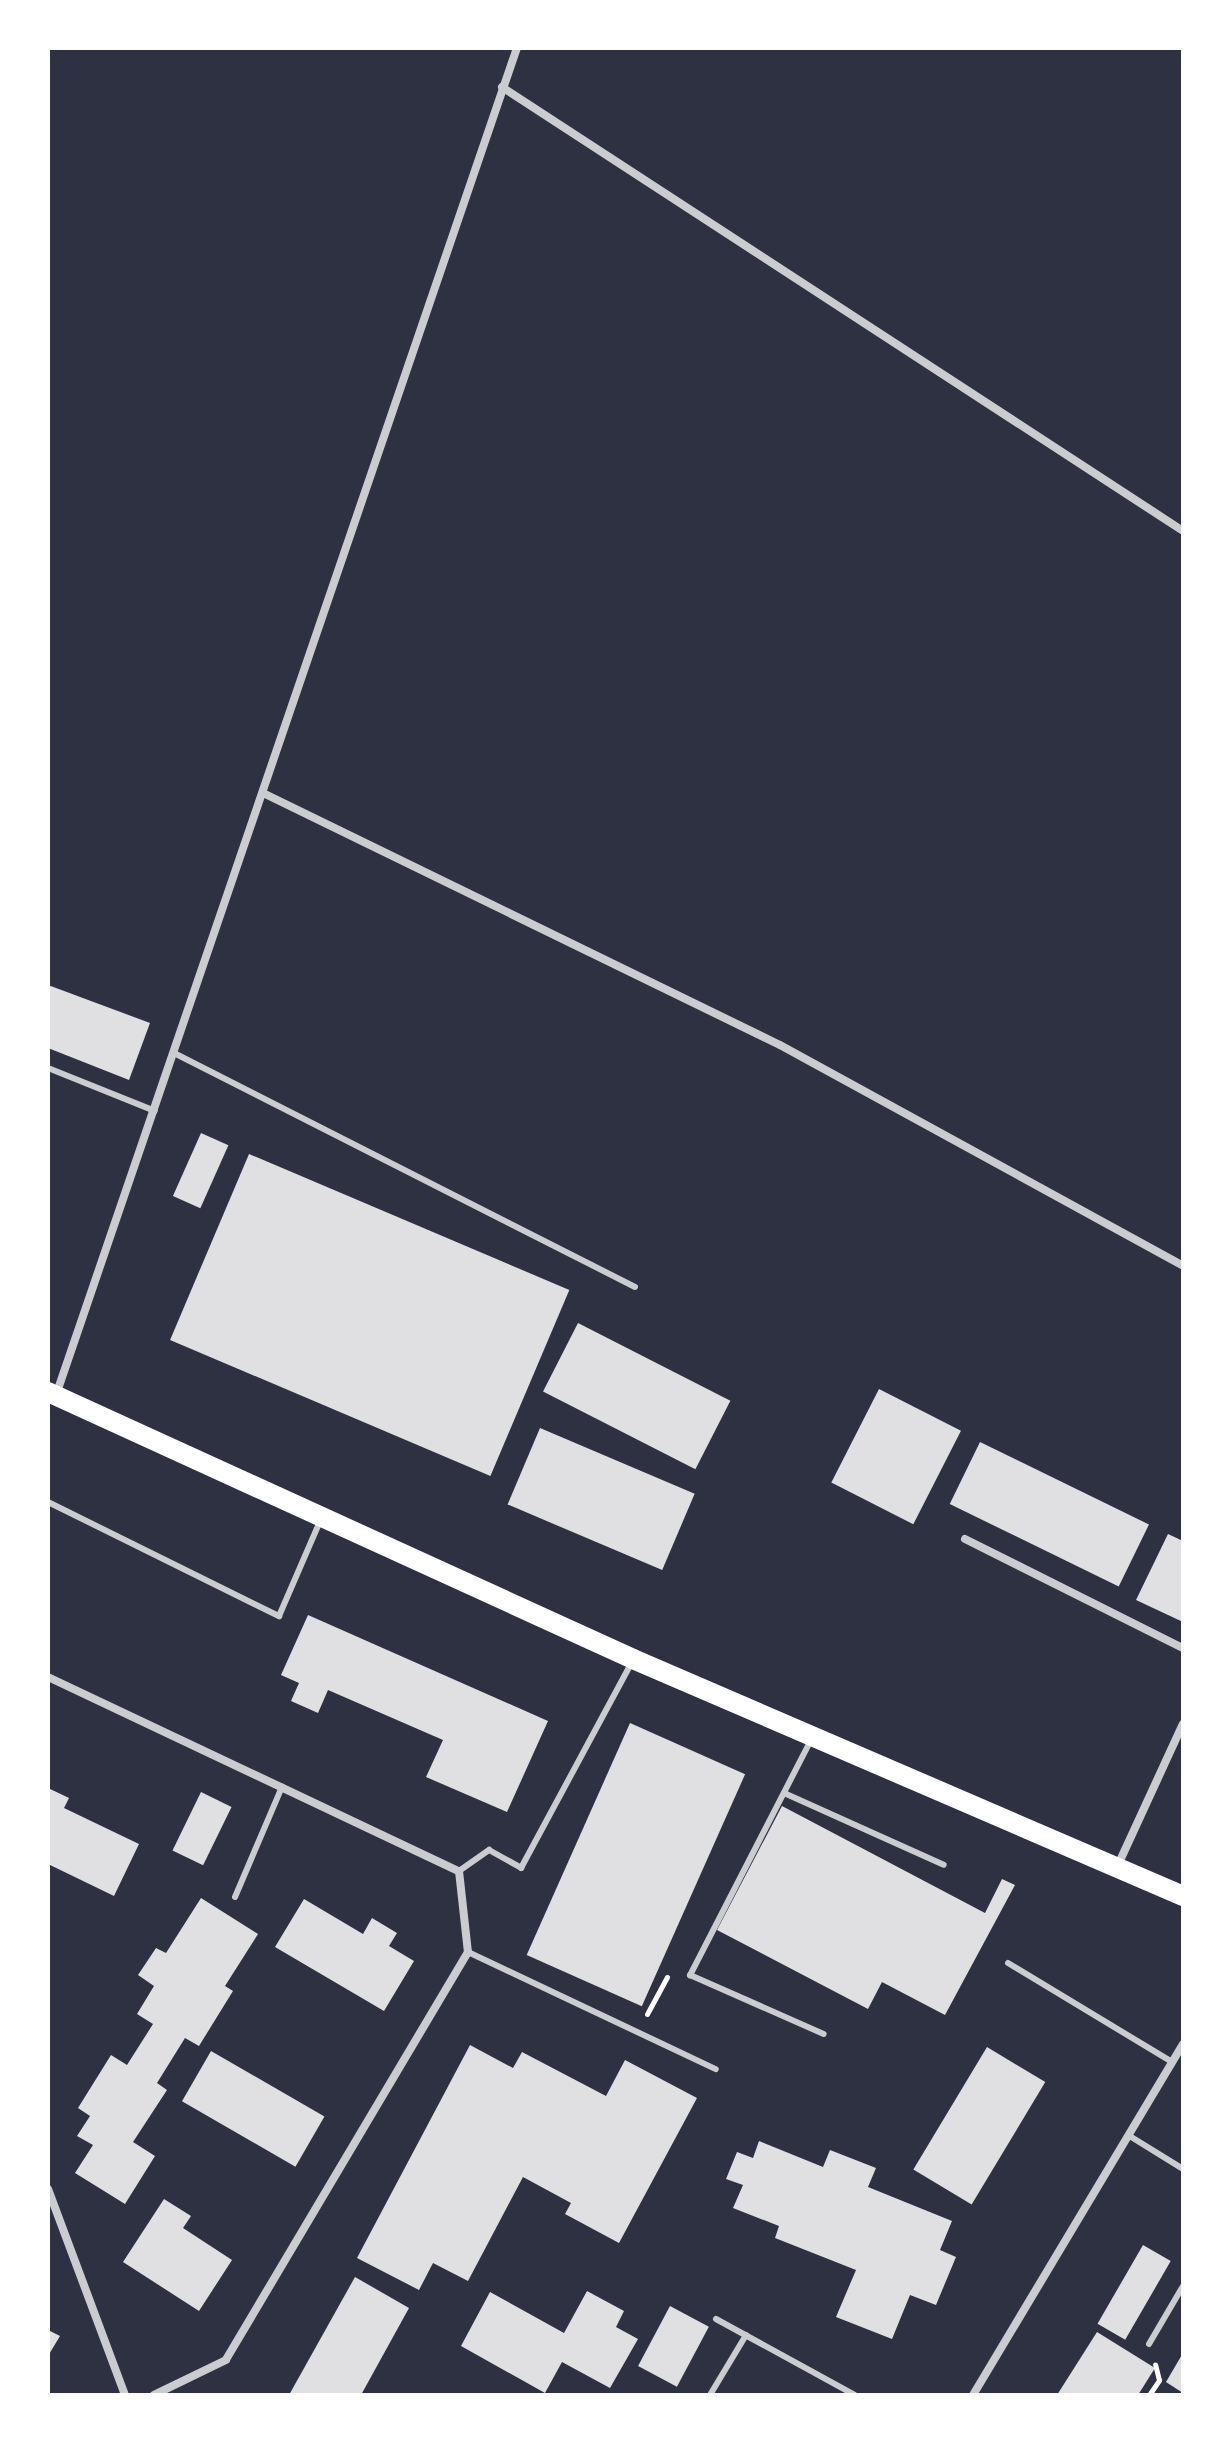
<!DOCTYPE html>
<html>
<head>
<meta charset="utf-8">
<style>
	body { margin:0 }
	#map { position:relative; width:1231px; height:2443px; overflow:hidden; background:#2d3142; font-family:Rubik,sans-serif }
	div>[style] { position:absolute }
	.building>* { inset:0; background:#e0e0e3; transform-origin:0 0 }
	.path>* { height:5px; margin:-2.5px; padding:0 2.5px; transform-origin:2.5px; border-radius:2.5px; background:#fff }
	.service>* { height:6px; margin:-3px; padding:0 3px; transform-origin:3px; border-radius:3px; background:#caccd0 }
	.minor>* { height:8px; margin:-4px; padding:0 4px; transform-origin:4px; border-radius:4px; background:#caccd0 }
	.primary>* { height:20px; margin:-10px; padding:0 10px; transform-origin:10px; border-radius:10px; background:#fff }
	span { translate:-50% -50%; white-space:nowrap; text-align:center; line-height:1.15; -webkit-text-stroke:6px #fff; paint-order:stroke }
	.frame { position:absolute; inset:0; border:50px solid #fff; pointer-events:none }
</style>
</head>
<body>
<div id="map">
	<div class="building">
		<i style="clip-path:polygon(48px 985px,150px 1023px,129px 1080px,48px 1048px)"></i>
		<i style="left:201px;top:1133px;width:30px;height:69px;rotate:24deg"></i>
		<i style="left:249px;top:1154px;width:348px;height:202px;rotate:23deg"></i>
		<i style="left:578px;top:1323px;width:171px;height:77px;rotate:27deg"></i>
		<i style="left:879px;top:1389px;width:92px;height:105px;rotate:27deg"></i>
		<i style="left:540px;top:1428px;width:168px;height:83px;rotate:23deg"></i>
		<i style="left:980px;top:1442px;width:188px;height:69px;rotate:26deg"></i>
		<i style="clip-path:polygon(1168px 1534px,1183px 1541px,1183px 1622px,1136px 1600px)"></i>
		<i style="clip-path:polygon(308px 1615px,548px 1721px,507px 1812px,426px 1777px,443px 1740px,328px 1690px,318px 1713px,291px 1701px,299px 1683px,281px 1675px)"></i>
		<i style="left:630px;top:1723px;width:126px;height:254px;rotate:24deg"></i>
		<i style="clip-path:polygon(48px 1788px,69px 1798px,64px 1808px,139px 1844px,114px 1896px,48px 1864px)"></i>
		<i style="left:201px;top:1792px;width:34px;height:65px;rotate:26deg"></i>
		<i style="clip-path:polygon(782px 1806px,985px 1913px,1002px 1879px,1015px 1885px,945px 2015px,882px 1982px,868px 2009px,717px 1930px)"></i>
		<i style="clip-path:polygon(201px 1898px,258px 1934px,225px 1986px,233px 1991px,199px 2046px,185px 2038px,157px 2083px,167px 2090px,133px 2142px,155px 2156px,125px 2204px,75px 2173px,93px 2145px,77px 2136px,90px 2116px,78px 2108px,111px 2055px,127px 2065px,153px 2024px,137px 2014px,154px 1986px,138px 1975px,156px 1948px,166px 1953px)"></i>
		<i style="clip-path:polygon(304px 1899px,363px 1934px,372px 1918px,397px 1933px,389px 1946px,414px 1961px,384px 2011px,275px 1947px)"></i>
		<i style="clip-path:polygon(470px 2045px,513px 2068px,522px 2052px,606px 2096px,625px 2060px,697px 2098px,619px 2243px,565px 2214px,571px 2203px,523px 2177px,468px 2281px,433px 2263px,419px 2290px,357px 2258px)"></i>
		<i style="left:987px;top:2047px;width:68px;height:143px;rotate:31deg"></i>
		<i style="left:211px;top:2051px;width:131px;height:58px;rotate:30deg"></i>
		<i style="clip-path:polygon(759px 2141px,823px 2167px,830px 2150px,876px 2168px,868px 2187px,952px 2221px,940px 2250px,956px 2257px,936px 2305px,910px 2295px,892px 2339px,836px 2317px,856px 2270px,775px 2238px,779px 2226px,733px 2208px,743px 2185px,726px 2179px,737px 2152px,753px 2158px)"></i>
		<i style="clip-path:polygon(164px 2199px,191px 2216px,183px 2228px,232px 2260px,199px 2311px,123px 2262px)"></i>
		<i style="left:1143px;top:2245px;width:32px;height:91px;rotate:30deg"></i>
		<i style="clip-path:polygon(355px 2277px,409px 2308px,361px 2395px,289px 2395px)"></i>
		<i style="clip-path:polygon(587px 2291px,624px 2311px,616px 2327px,638px 2339px,610px 2388px,562px 2362px,545px 2393px,461px 2346px,490px 2292px,564px 2333px)"></i>
		<i style="left:670px;top:2306px;width:44px;height:68px;rotate:28deg"></i>
		<i style="clip-path:polygon(48px 2330px,60px 2336px,48px 2356px)"></i>
		<i style="clip-path:polygon(1097px 2332px,1155px 2368px,1138px 2395px,1057px 2395px)"></i>
		<i style="clip-path:polygon(1183px 2353px,1183px 2393px,1166px 2382px)"></i>
	</div>
	<div class="path">
		<i style="left:647px;top:2014px;width:42px;rotate:-61.6deg"></i>
		<i style="left:1149px;top:2395px;width:18px;rotate:-56deg"></i>
		<i style="left:1159px;top:2380px;width:16px;rotate:-104deg"></i>
	</div>
	<div class="service">
		<i style="left:174px;top:1053px;width:517px;rotate:26.91deg"></i>
		<i style="left:48px;top:1068px;width:115px;rotate:21.9deg"></i>
		<i style="left:48px;top:1502px;width:258px;rotate:26.3deg"></i>
		<i style="left:279px;top:1616px;width:106px;rotate:-66.6deg"></i>
		<i style="left:812px;top:1738px;width:267px;rotate:117.2deg"></i>
		<i style="left:690px;top:1975px;width:146px;rotate:23.8deg"></i>
		<i style="left:784px;top:1793px;width:175px;rotate:24.2deg"></i>
		<i style="left:459px;top:1871px;width:37px;rotate:-35deg"></i>
		<i style="left:489px;top:1850px;width:37px;rotate:29deg"></i>
		<i style="left:521px;top:1868px;width:232px;rotate:-61.7deg"></i>
		<i style="left:235px;top:1897px;width:120px;rotate:-66.9deg"></i>
		<i style="left:468px;top:1952px;width:274px;rotate:25.3deg"></i>
		<i style="left:1008px;top:1963px;width:192px;rotate:31.1deg"></i>
		<i style="left:1128px;top:2135px;width:65px;rotate:31.7deg"></i>
		<i style="left:716px;top:2319px;width:158px;rotate:28.7deg"></i>
		<i style="left:1149px;top:2344px;width:67px;rotate:-59.6deg"></i>
		<i style="left:710px;top:2395px;width:70px;rotate:-59deg"></i>
	</div>
	<div class="minor">
		<i style="left:502px;top:87px;width:813px;rotate:33.1deg"></i>
		<i style="left:263px;top:793px;width:575px;rotate:25.99deg"></i>
		<i style="left:780px;top:1045px;width:460px;rotate:28.7deg"></i>
		<i style="left:56px;top:1395px;width:1424px;rotate:-71.11deg"></i>
		<i style="left:965px;top:1539px;width:244px;rotate:26.6deg"></i>
		<i style="left:48px;top:1677px;width:454px;rotate:25.3deg"></i>
		<i style="left:459px;top:1871px;width:81px;rotate:83.7deg"></i>
		<i style="left:468px;top:1952px;width:474px;rotate:120.7deg"></i>
		<i style="left:226px;top:2360px;width:80px;rotate:154.1deg"></i>
		<i style="left:1118px;top:1865px;width:155px;rotate:-65.3deg"></i>
		<i style="left:48px;top:2189px;width:220px;rotate:69.5deg"></i>
		<i style="left:973px;top:2395px;width:409px;rotate:-59.1deg"></i>
	</div>
	<div class="primary">
		<i style="left:48px;top:1392px;width:643px;rotate:24.53deg"></i>
		<i style="left:633px;top:1659px;width:599px;rotate:23.31deg"></i>
	</div>
	<div class="frame"></div>
</div>
</body>
</html>
